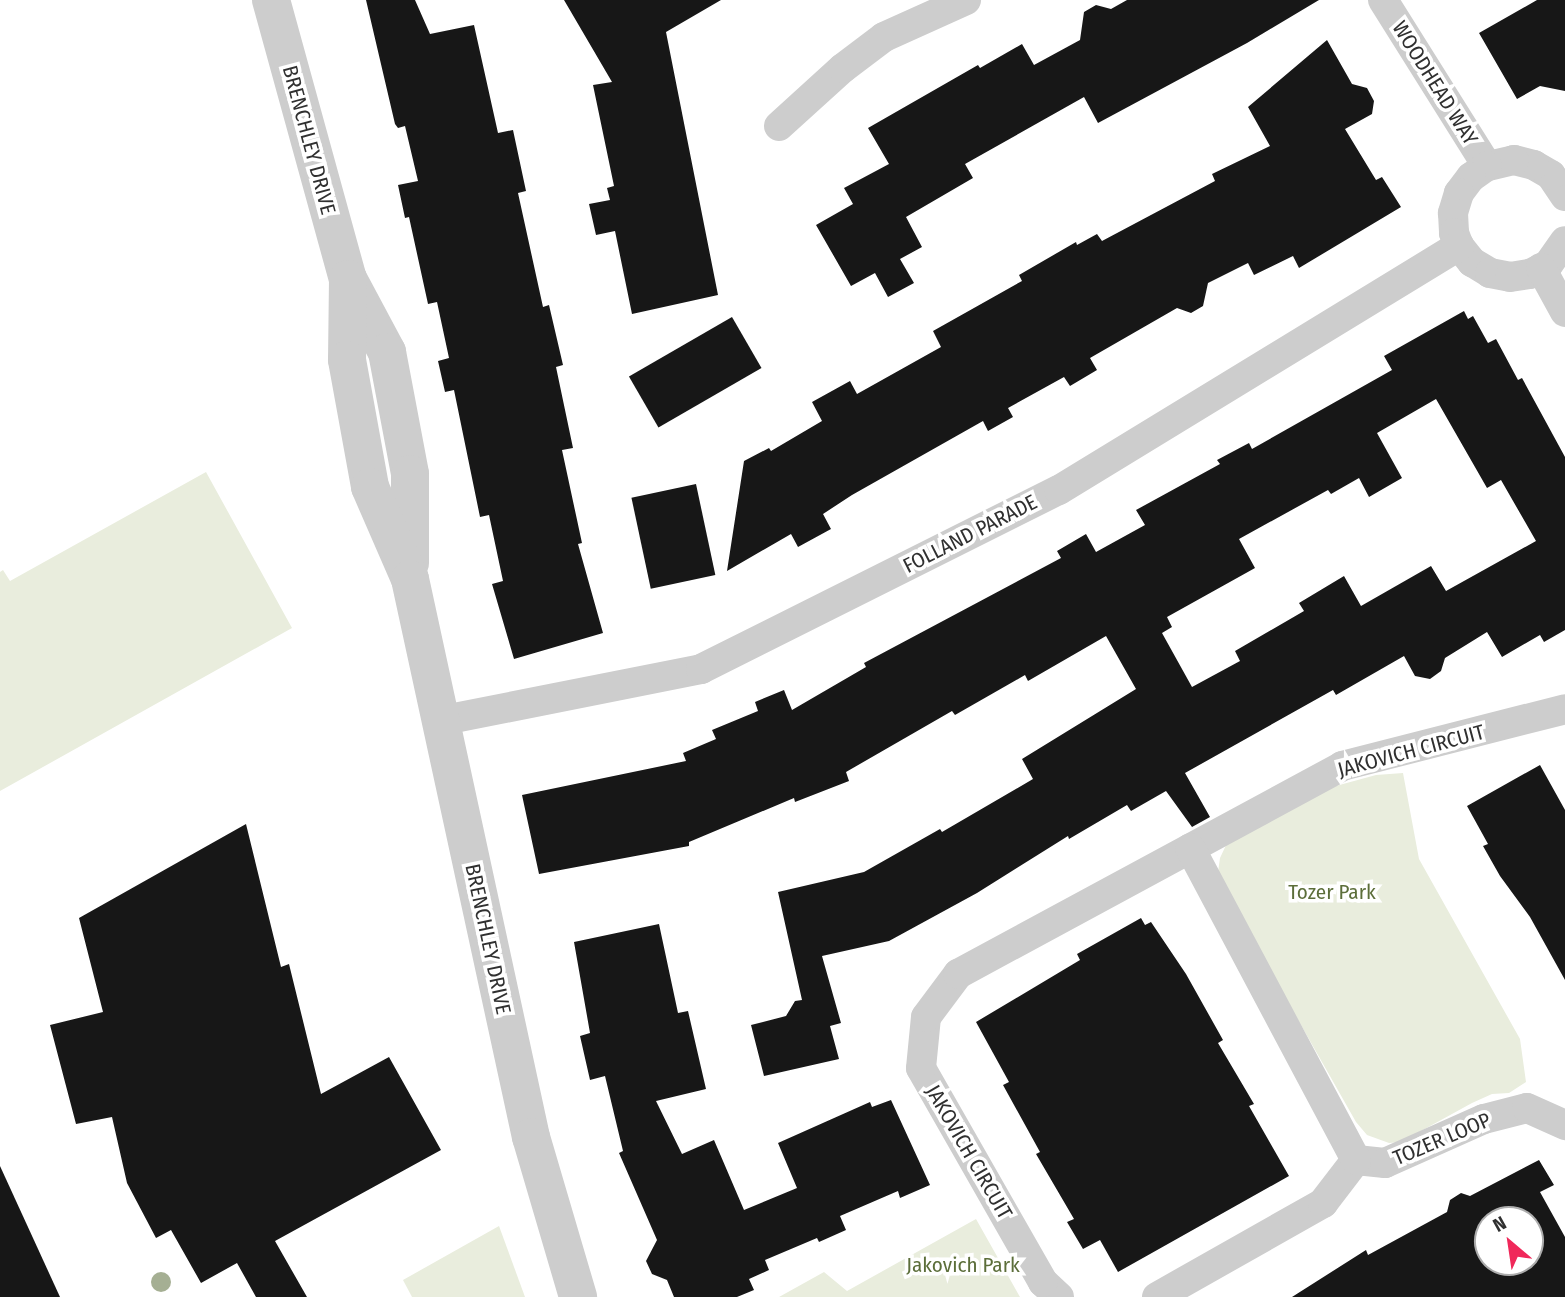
<!DOCTYPE html>
<html>
<head>
<meta charset="utf-8">
<style>
	body { margin:0 }
	#map { position:relative; width:1565px; height:1297px; overflow:hidden; background:#fff; font-family:"Fira Sans Condensed",sans-serif }
	div>[style] { position:absolute }
	.green>* { inset:0; background:#e9eddd }
	.building>* { inset:0; background:#171717; transform-origin:0 0 }
	.minor>* { height:30px; margin:-15px; padding:0 15px; transform-origin:15px; border-radius:15px; background:#cdcdcd }
	.tertiary>* { height:38px; margin:-19px; padding:0 19px; transform-origin:19px; border-radius:19px; background:#cdcdcd }
	.trees>* { width:20px; height:20px; margin:-10px; border-radius:50%; background:#a5af93 }
	span { translate:-50% -50%; white-space:nowrap; text-align:center; line-height:1.15; -webkit-text-stroke:7px #fff; paint-order:stroke }
	.street-label { font-size:21px; color:#303030 }
	.park-label { font-size:21px; color:#5c6e3a }
	.north { position:absolute; left:1474px; top:1206px; width:70px; height:70px; box-sizing:border-box; background:#fff; border:2px solid #acacac; border-radius:50%; rotate:331deg; font-size:19px; font-weight:700; line-height:28px; text-align:center; color:#303030 }
	.north::after { content:''; display:block; margin:auto; width:24px; height:32px; background:#f0285a; clip-path:polygon(50% 0,100% 100%,50% 72%,0 100%) }
</style>
</head>
<body>
<div id="map">
	<div class="green">
		<i style="clip-path:polygon(206px 472px,292px 628px,0 791px,0 572px,3px 570px,10px 581px)"></i>
		<i style="clip-path:polygon(1403px 773px,1419px 859px,1520px 1039px,1526px 1082px,1509px 1093px,1492px 1094px,1472px 1103px,1401px 1142px,1389px 1143px,1367px 1135px,1356px 1122px,1221px 884px,1218px 872px,1220px 858px,1227px 843px,1321px 790px,1376px 775px)"></i>
		<i style="clip-path:polygon(976px 1219px,1020px 1297px,779px 1297px,824px 1272px,847px 1291px)"></i>
		<i style="clip-path:polygon(499px 1226px,525px 1297px,412px 1297px,403px 1280px)"></i>
	</div>
	<div class="building">
		<i style="clip-path:polygon(366px 0,415px 0,430px 34px,474px 25px,498px 133px,513px 130px,526px 191px,518px 193px,543px 307px,549px 305px,563px 365px,556px 367px,573px 448px,562px 450px,582px 543px,578px 544px,603px 633px,514px 659px,492px 584px,503px 581px,489px 515px,480px 517px,454px 390px,445px 392px,438px 361px,449px 358px,437px 302px,428px 304px,409px 217px,405px 218px,398px 185px,418px 181px,405px 126px,398px 128px,395px 124px)"></i>
		<i style="clip-path:polygon(564px 0,721px 0,666px 32px,718px 295px,632px 314px,615px 231px,596px 235px,589px 204px,610px 200px,607px 188px,614px 186px,593px 85px,612px 82px)"></i>
		<i style="clip-path:polygon(1127px 0,1319px 0,1247px 43px,1098px 123px,1084px 97px,965px 164px,973px 178px,906px 217px,922px 247px,900px 259px,914px 283px,888px 297px,875px 273px,851px 286px,816px 225px,853px 204px,844px 188px,889px 164px,868px 128px,978px 65px,980px 68px,1022px 44px,1034px 65px,1080px 40px,1084px 12px,1096px 5px,1111px 9px)"></i>
		<i style="clip-path:polygon(1537px 0,1565px 0,1565px 91px,1540px 86px,1517px 99px,1479px 33px)"></i>
		<i style="clip-path:polygon(1327px 40px,1352px 84px,1367px 88px,1374px 101px,1372px 114px,1345px 129px,1376px 180px,1382px 177px,1401px 207px,1299px 268px,1293px 256px,1254px 275px,1248px 263px,1208px 283px,1203px 306px,1191px 313px,1177px 308px,1090px 358px,1097px 370px,1070px 386px,1064px 377px,1008px 408px,1013px 417px,988px 431px,983px 421px,852px 495px,823px 514px,831px 529px,798px 547px,791px 534px,727px 571px,744px 461px,769px 448px,771px 451px,822px 421px,812px 402px,850px 381px,857px 394px,941px 347px,933px 331px,1022px 281px,1019px 275px,1076px 242px,1077px 245px,1097px 234px,1102px 241px,1215px 181px,1212px 174px,1270px 146px,1248px 107px)"></i>
		<i style="clip-path:polygon(evenodd,1464px 311px,1468px 319px,1473px 316px,1488px 343px,1496px 339px,1518px 380px,1522px 378px,1565px 457px,1565px 630px,1544px 642px,1540px 635px,1502px 657px,1487px 632px,1445px 658px,1441px 671px,1430px 679px,1415px 676px,1404px 656px,1336px 695px,1333px 690px,1185px 773px,1210px 817px,1192px 827px,1166px 791px,1131px 811px,1127px 805px,1069px 839px,1068px 836px,977px 893px,889px 941px,822px 956px,841px 1023px,830px 1026px,839px 1059px,764px 1076px,751px 1025px,786px 1016px,795px 1001px,802px 1000px,778px 892px,864px 872px,940px 829px,942px 832px,1033px 779px,1022px 759px,1136px 689px,1106px 636px,1028px 681px,1025px 675px,955px 715px,952px 711px,846px 772px,849px 781px,795px 802px,794px 798px,689px 842px,689px 846px,539px 874px,522px 795px,686px 761px,683px 753px,716px 739px,712px 730px,758px 711px,755px 702px,784px 690px,792px 710px,866px 667px,864px 663px,1061px 558px,1057px 551px,1086px 534px,1096px 552px,1145px 525px,1136px 510px,1220px 464px,1217px 460px,1249px 443px,1252px 449px,1392px 370px,1384px 356px,1464px 311px,1436px 399px,1487px 488px,1501px 480px,1536px 541px,1446px 591px,1431px 566px,1361px 606px,1344px 576px,1299px 603px,1304px 611px,1235px 651px,1240px 661px,1192px 687px,1162px 633px,1172px 627px,1167px 617px,1255px 568px,1239px 539px,1328px 490px,1331px 494px,1359px 478px,1369px 497px,1402px 478px,1377px 433px,1436px 399px)"></i>
		<i style="left:732px;top:317px;width:59px;height:119px;rotate:60deg"></i>
		<i style="left:696px;top:484px;width:93px;height:66px;rotate:78deg"></i>
		<i style="clip-path:polygon(1540px 765px,1565px 810px,1565px 980px,1530px 917px,1500px 876px,1483px 846px,1488px 844px,1467px 806px)"></i>
		<i style="clip-path:polygon(246px 824px,281px 967px,289px 964px,321px 1094px,389px 1057px,441px 1150px,275px 1241px,307px 1297px,256px 1297px,237px 1263px,201px 1283px,171px 1230px,156px 1238px,127px 1183px,112px 1117px,76px 1124px,50px 1025px,103px 1012px,79px 918px)"></i>
		<i style="clip-path:polygon(1141px 918px,1145px 925px,1151px 922px,1186px 974px,1223px 1040px,1218px 1043px,1254px 1104px,1249px 1106px,1289px 1176px,1118px 1272px,1100px 1240px,1083px 1249px,1067px 1222px,1074px 1219px,1036px 1154px,1040px 1152px,1003px 1085px,1009px 1082px,976px 1022px,1080px 960px,1077px 954px)"></i>
		<i style="clip-path:polygon(659px 924px,678px 1013px,688px 1011px,706px 1089px,656px 1101px,682px 1154px,714px 1140px,744px 1210px,797px 1188px,778px 1143px,870px 1102px,872px 1107px,891px 1100px,930px 1185px,900px 1198px,898px 1191px,840px 1216px,846px 1230px,819px 1242px,817px 1238px,765px 1260px,769px 1270px,749px 1279px,754px 1290px,737px 1297px,674px 1297px,667px 1280px,652px 1274px,646px 1261px,657px 1240px,619px 1153px,623px 1151px,605px 1076px,590px 1080px,580px 1036px,590px 1033px,574px 942px)"></i>
		<i style="clip-path:polygon(evenodd,1539px 1160px,1554px 1185px,1540px 1192px,1565px 1237px,1565px 1297px,1292px 1297px,1366px 1250px,1368px 1255px,1447px 1212px,1450px 1200px,1461px 1193px,1470px 1196px,1539px 1160px,1488px 1220px,1530px 1220px,1530px 1262px,1488px 1262px,1488px 1220px)"></i>
		<i style="clip-path:polygon(0 1166px,60px 1297px,0 1297px)"></i>
	</div>
	<div class="minor">
		<i style="left:1383px;top:0;width:196px;rotate:57.9deg"></i>
		<i style="left:779px;top:126px;width:86px;rotate:-42.2deg"></i>
		<i style="left:843px;top:68px;width:51px;rotate:-37.1deg"></i>
		<i style="left:884px;top:37px;width:90px;rotate:-24.3deg"></i>
		<i style="left:1565px;top:196px;width:25px;rotate:-124deg"></i>
		<i style="left:1551px;top:175px;width:20px;rotate:-150deg"></i>
		<i style="left:1534px;top:165px;width:21px;rotate:-166deg"></i>
		<i style="left:1514px;top:160px;width:28px;rotate:167deg"></i>
		<i style="left:1487px;top:166px;width:19px;rotate:145deg"></i>
		<i style="left:1471px;top:177px;width:20px;rotate:127deg"></i>
		<i style="left:1459px;top:193px;width:21px;rotate:107deg"></i>
		<i style="left:1453px;top:213px;width:20px;rotate:87deg"></i>
		<i style="left:1454px;top:233px;width:14px;rotate:69deg"></i>
		<i style="left:1459px;top:246px;width:21px;rotate:51deg"></i>
		<i style="left:1472px;top:262px;width:21px;rotate:31deg"></i>
		<i style="left:1490px;top:273px;width:20px;rotate:11deg"></i>
		<i style="left:1510px;top:277px;width:20px;rotate:-9deg"></i>
		<i style="left:1530px;top:274px;width:20px;rotate:-27deg"></i>
		<i style="left:1548px;top:265px;width:29px;rotate:-55deg"></i>
		<i style="left:1541px;top:268px;width:50px;rotate:61.4deg"></i>
		<i style="left:439px;top:721px;width:267px;rotate:-11.2deg"></i>
		<i style="left:701px;top:669px;width:400px;rotate:-26.6deg"></i>
		<i style="left:1059px;top:490px;width:469px;rotate:-31.4deg"></i>
		<i style="left:1356px;top:1160px;width:29px;rotate:6deg"></i>
		<i style="left:1385px;top:1163px;width:108px;rotate:-24deg"></i>
		<i style="left:1484px;top:1119px;width:44px;rotate:-14.3deg"></i>
		<i style="left:1527px;top:1108px;width:42px;rotate:24.1deg"></i>
		<i style="left:1059px;top:1297px;width:22px;rotate:-137deg"></i>
		<i style="left:1043px;top:1282px;width:246px;rotate:-119.7deg"></i>
		<i style="left:921px;top:1068px;width:51px;rotate:-84.4deg"></i>
		<i style="left:926px;top:1017px;width:54px;rotate:-53.3deg"></i>
		<i style="left:958px;top:974px;width:437px;rotate:-28.4deg"></i>
		<i style="left:1342px;top:766px;width:230px;rotate:-14.3deg"></i>
		<i style="left:1157px;top:1297px;width:191px;rotate:-29.5deg"></i>
		<i style="left:1323px;top:1203px;width:54px;rotate:-52.5deg"></i>
		<i style="left:1356px;top:1160px;width:353px;rotate:-118deg"></i>
	</div>
	<div class="tertiary">
		<i style="left:271px;top:0;width:289px;rotate:74.6deg"></i>
		<i style="left:348px;top:279px;width:83px;rotate:61.9deg"></i>
		<i style="left:387px;top:352px;width:124px;rotate:79.3deg"></i>
		<i style="left:410px;top:474px;width:89px;rotate:90deg"></i>
		<i style="left:348px;top:279px;width:81px;rotate:90.7deg"></i>
		<i style="left:347px;top:360px;width:129px;rotate:79.7deg"></i>
		<i style="left:370px;top:487px;width:100px;rotate:66.5deg"></i>
		<i style="left:410px;top:579px;width:571px;rotate:77.77deg"></i>
		<i style="left:531px;top:1137px;width:167px;rotate:73.6deg"></i>
	</div>
	<div class="trees">
		<i style="left:161px;top:1282px"></i>
	</div>
	<div class="street-label">
		<span style="left:1435px;top:83px;rotate:58deg">WOODHEAD WAY</span>
		<span style="left:309px;top:140px;rotate:75deg">BRENCHLEY DRIVE</span>
		<span style="left:970px;top:534px;rotate:-27deg">FOLLAND PARADE</span>
		<span style="left:1411px;top:751px;rotate:-15deg">JAKOVICH CIRCUIT</span>
		<span style="left:488px;top:939px;rotate:78deg">BRENCHLEY DRIVE</span>
		<span style="left:1442px;top:1139px;rotate:-23deg">TOZER LOOP</span>
		<span style="left:969px;top:1152px;rotate:60deg">JAKOVICH CIRCUIT</span>
	</div>
	<div class="park-label">
		<span style="left:1332px;top:892px">Tozer Park</span>
		<span style="left:963px;top:1265px">Jakovich Park</span>
	</div>
	<div class="north">N</div>
</div>
</body>
</html>
